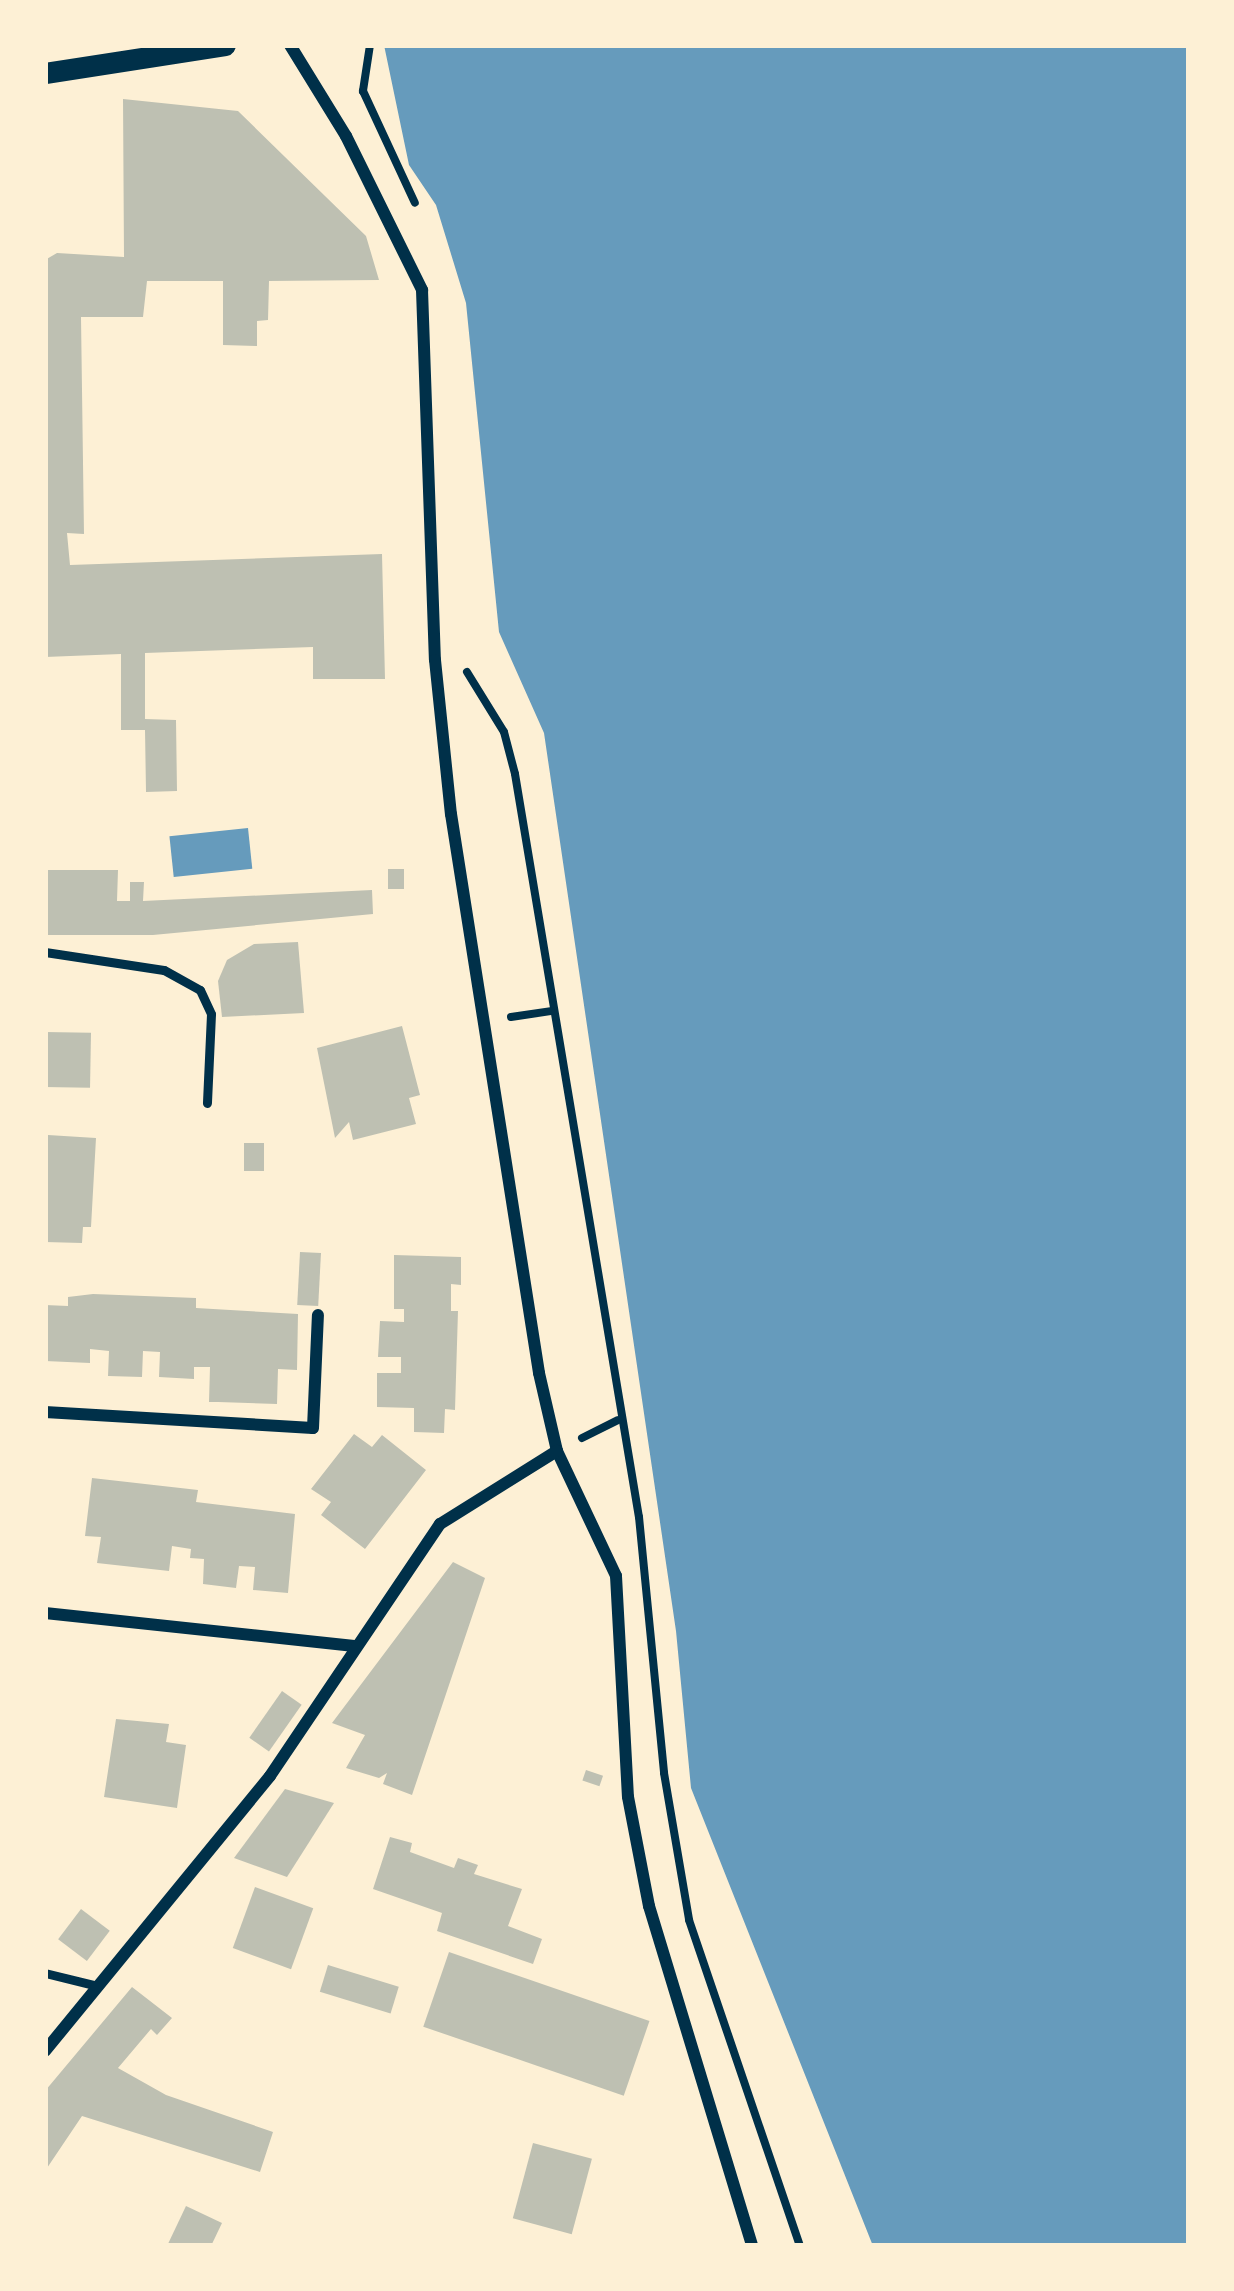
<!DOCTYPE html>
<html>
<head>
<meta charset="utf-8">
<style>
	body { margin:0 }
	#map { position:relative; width:1234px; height:2291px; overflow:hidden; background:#fdf0d5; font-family:Barlow,sans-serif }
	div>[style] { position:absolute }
	.water>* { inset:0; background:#669bbc; transform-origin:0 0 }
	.building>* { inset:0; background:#bec0b2; transform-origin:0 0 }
	.path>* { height:8px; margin:-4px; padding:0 4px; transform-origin:4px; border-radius:4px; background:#003049 }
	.service>* { height:9px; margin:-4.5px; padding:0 4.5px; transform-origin:4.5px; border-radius:4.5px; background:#003049 }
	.minor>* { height:12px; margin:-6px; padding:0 6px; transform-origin:6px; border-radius:6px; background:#003049 }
	.tertiary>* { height:21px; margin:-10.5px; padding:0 10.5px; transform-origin:10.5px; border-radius:10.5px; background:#003049 }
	span { translate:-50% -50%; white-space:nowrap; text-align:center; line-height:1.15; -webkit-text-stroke:9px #fdf0d5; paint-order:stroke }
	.frame { position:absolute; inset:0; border:48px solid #fdf0d5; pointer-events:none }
</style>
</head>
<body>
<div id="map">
	<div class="water">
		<i style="clip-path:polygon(384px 45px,1189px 45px,1189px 2246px,873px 2246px,691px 1788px,676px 1631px,544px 733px,499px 632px,466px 303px,436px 205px,409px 165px)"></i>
		<i style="left:248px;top:828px;width:41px;height:79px;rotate:84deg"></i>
	</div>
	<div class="building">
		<i style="clip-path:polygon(123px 99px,238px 111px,366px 236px,379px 280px,269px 281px,268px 320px,257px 321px,257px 346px,223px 345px,223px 281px,147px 281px,143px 317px,81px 317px,84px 534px,67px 533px,70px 565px,382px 554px,385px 679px,313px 679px,313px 647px,145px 653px,145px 719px,176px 720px,177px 791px,146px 792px,145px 730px,121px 730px,121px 654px,45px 657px,45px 260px,57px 253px,124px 257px)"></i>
		<i style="left:388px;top:869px;width:16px;height:20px"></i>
		<i style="clip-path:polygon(45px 870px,118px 870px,117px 901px,130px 901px,130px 882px,144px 882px,143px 901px,372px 890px,373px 914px,153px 935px,45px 935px)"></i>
		<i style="clip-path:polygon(298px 942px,304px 1013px,222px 1017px,218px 981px,227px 960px,254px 944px)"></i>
		<i style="clip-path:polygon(402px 1026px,420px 1095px,409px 1098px,416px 1124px,353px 1140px,349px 1122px,335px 1138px,317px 1048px)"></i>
		<i style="left:45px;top:1032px;width:46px;height:55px;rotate:1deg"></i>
		<i style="clip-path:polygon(48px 1135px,96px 1138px,91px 1227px,83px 1227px,82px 1243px,45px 1242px)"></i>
		<i style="left:244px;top:1143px;width:20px;height:28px"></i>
		<i style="left:300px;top:1252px;width:21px;height:53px;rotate:3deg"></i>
		<i style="clip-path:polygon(394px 1255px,461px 1257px,461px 1285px,451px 1284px,451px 1311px,458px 1311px,455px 1410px,445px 1409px,444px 1433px,414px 1432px,414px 1408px,377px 1407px,377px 1373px,401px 1373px,401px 1357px,378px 1357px,380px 1321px,404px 1322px,404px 1309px,394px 1309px)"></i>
		<i style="clip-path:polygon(93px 1294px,196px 1298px,196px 1308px,298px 1314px,297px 1370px,278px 1369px,277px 1404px,218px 1402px,209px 1402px,210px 1367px,194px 1367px,194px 1379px,159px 1377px,160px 1352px,143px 1351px,142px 1377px,108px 1376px,109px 1351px,90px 1349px,90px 1363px,45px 1361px,45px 1305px,68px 1306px,68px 1297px)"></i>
		<i style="clip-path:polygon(354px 1434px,372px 1447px,382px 1435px,426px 1470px,365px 1549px,321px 1515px,331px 1502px,311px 1489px)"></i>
		<i style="clip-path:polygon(92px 1478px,198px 1490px,196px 1502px,295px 1514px,288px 1593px,253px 1590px,255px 1567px,239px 1566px,236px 1588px,203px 1584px,204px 1559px,190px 1558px,191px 1549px,172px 1546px,169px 1571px,97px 1563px,101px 1537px,85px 1536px)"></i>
		<i style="clip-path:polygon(453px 1562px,485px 1578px,412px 1795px,383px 1784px,387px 1773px,379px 1778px,346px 1768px,365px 1735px,332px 1723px)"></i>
		<i style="left:282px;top:1691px;width:24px;height:57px;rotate:35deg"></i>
		<i style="clip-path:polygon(116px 1719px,169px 1724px,166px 1742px,186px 1745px,177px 1808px,104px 1797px)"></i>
		<i style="left:586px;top:1770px;width:18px;height:11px;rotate:19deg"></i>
		<i style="clip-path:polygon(285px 1789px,334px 1803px,287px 1877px,234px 1858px)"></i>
		<i style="clip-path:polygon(390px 1837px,412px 1843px,410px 1852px,454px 1868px,458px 1858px,478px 1865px,474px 1874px,522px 1889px,508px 1926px,542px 1939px,533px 1964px,437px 1931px,442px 1913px,373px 1889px)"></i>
		<i style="left:255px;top:1887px;width:62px;height:65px;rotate:20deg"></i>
		<i style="left:81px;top:1909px;width:36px;height:38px;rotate:37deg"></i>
		<i style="left:449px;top:1952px;width:212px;height:79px;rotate:19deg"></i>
		<i style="left:328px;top:1965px;width:74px;height:28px;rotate:17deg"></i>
		<i style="clip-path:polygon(132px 1987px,172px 2018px,157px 2035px,151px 2029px,118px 2068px,166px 2095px,273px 2132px,260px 2172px,82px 2116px,45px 2171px,45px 2091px)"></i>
		<i style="left:533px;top:2143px;width:61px;height:78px;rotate:15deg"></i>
		<i style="clip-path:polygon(186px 2206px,222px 2223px,211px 2246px,167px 2246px)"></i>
	</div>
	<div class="path">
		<i style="left:370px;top:45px;width:47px;rotate:98.7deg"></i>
		<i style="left:363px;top:91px;width:123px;rotate:65.1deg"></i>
		<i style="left:467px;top:672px;width:70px;rotate:58.3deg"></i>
		<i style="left:504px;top:732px;width:43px;rotate:75.3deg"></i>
		<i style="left:515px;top:774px;width:753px;rotate:80.53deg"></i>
		<i style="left:639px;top:1517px;width:257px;rotate:84.4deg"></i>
		<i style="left:664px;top:1773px;width:149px;rotate:80.3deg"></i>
		<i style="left:689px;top:1920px;width:344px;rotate:71.2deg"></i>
		<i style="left:511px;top:1017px;width:40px;rotate:-8.5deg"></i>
		<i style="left:582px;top:1438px;width:40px;rotate:-26.6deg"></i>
	</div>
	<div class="service">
		<i style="left:45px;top:952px;width:120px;rotate:8.6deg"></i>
		<i style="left:164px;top:970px;width:41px;rotate:29.1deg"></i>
		<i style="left:200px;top:990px;width:26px;rotate:65deg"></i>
		<i style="left:211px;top:1014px;width:89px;rotate:92.6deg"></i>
		<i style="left:45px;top:1973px;width:55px;rotate:13.8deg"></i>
	</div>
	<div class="minor">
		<i style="left:290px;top:45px;width:107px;rotate:58.4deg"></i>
		<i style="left:346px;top:136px;width:172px;rotate:63.7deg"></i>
		<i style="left:422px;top:290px;width:370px;rotate:88deg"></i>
		<i style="left:435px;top:660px;width:155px;rotate:84.1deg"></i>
		<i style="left:451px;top:814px;width:566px;rotate:81.05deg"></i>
		<i style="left:539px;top:1373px;width:80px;rotate:77deg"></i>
		<i style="left:557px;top:1451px;width:138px;rotate:64.7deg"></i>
		<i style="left:616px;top:1576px;width:221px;rotate:86.9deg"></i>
		<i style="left:628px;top:1797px;width:111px;rotate:79.1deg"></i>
		<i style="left:649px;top:1906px;width:355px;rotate:73.1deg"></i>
		<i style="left:45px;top:1412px;width:268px;rotate:3.4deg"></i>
		<i style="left:313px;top:1428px;width:113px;rotate:-87.5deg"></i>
		<i style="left:45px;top:1613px;width:311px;rotate:6.1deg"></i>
		<i style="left:45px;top:2051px;width:355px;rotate:-50.7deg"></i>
		<i style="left:270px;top:1776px;width:304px;rotate:-56deg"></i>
		<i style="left:440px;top:1524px;width:138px;rotate:-32deg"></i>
	</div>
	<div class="tertiary">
		<i style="left:45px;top:73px;width:182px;rotate:-8.8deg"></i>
	</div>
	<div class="frame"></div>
</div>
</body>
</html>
